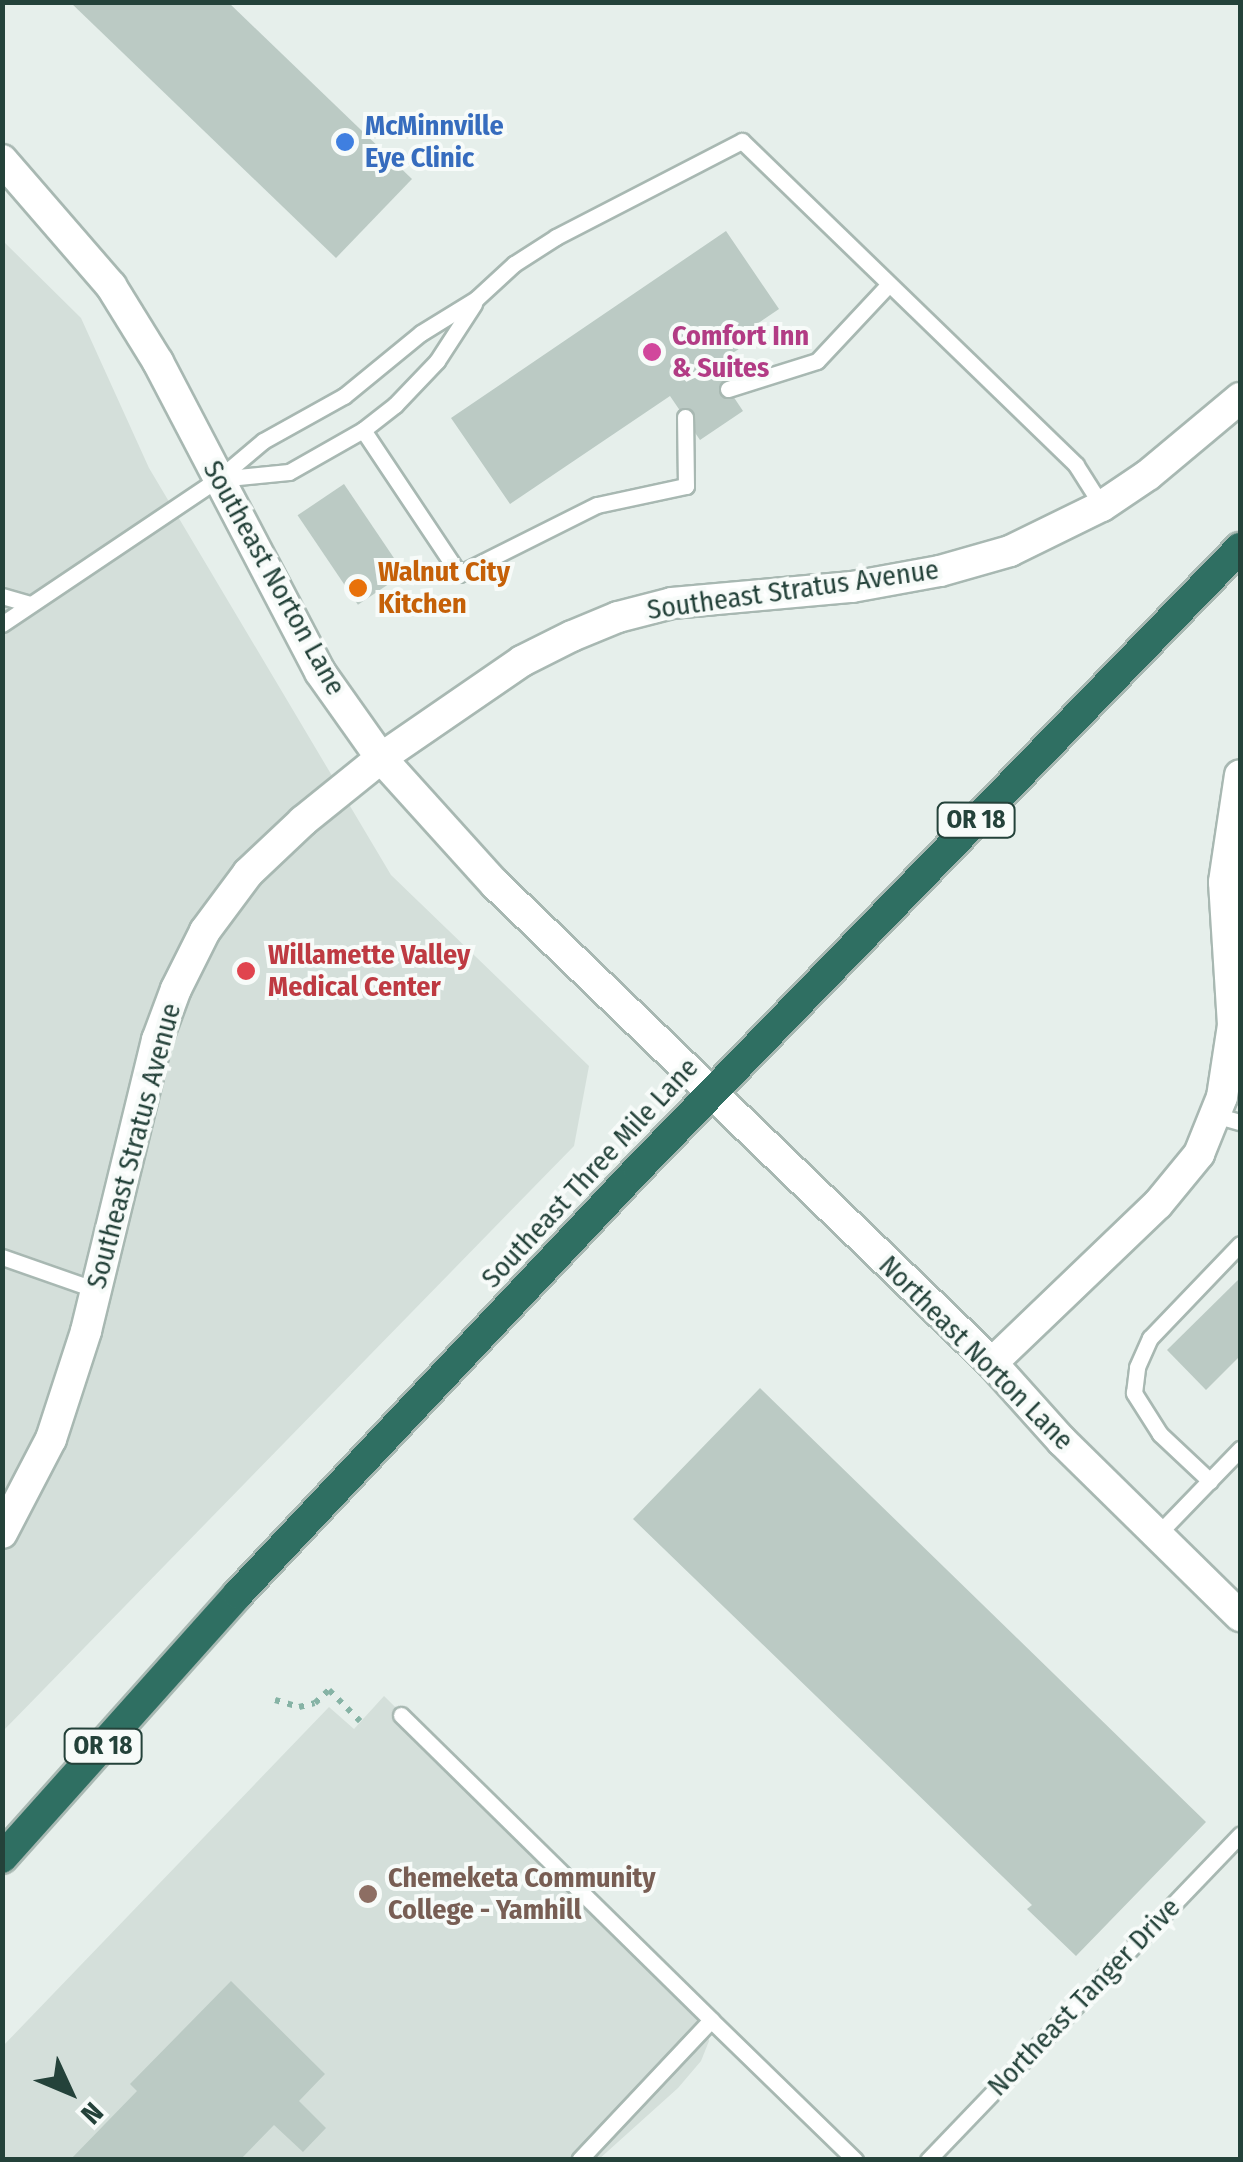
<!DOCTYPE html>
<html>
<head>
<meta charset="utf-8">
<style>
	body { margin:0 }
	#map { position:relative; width:1243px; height:2162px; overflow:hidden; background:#e6efeb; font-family:"Fira Sans Condensed",sans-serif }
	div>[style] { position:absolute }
	.built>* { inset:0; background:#d4dfda }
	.building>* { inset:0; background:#bbcac4; transform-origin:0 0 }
	.path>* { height:6px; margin-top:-3px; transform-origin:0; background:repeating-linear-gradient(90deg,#86b3a5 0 5px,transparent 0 13px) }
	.roads { filter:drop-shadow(2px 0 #a8b8b2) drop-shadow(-2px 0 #a8b8b2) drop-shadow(0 2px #a8b8b2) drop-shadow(0 -2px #a8b8b2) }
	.lane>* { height:15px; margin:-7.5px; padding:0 7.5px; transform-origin:7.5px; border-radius:7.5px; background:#fff }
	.secondary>* { height:30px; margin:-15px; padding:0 15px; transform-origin:15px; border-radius:15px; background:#fff }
	.highway>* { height:30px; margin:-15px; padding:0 15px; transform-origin:15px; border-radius:15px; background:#2f6f62 }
	.dots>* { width:28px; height:28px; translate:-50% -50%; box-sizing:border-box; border:5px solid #f7fbf9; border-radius:50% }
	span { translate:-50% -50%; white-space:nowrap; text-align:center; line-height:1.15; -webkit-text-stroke:8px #f7fbf9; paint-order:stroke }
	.shield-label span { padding:2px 8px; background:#f7fbf9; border:2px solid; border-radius:8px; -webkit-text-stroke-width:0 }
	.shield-label { font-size:25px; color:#24423a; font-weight:700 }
	.shop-label { font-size:28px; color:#366cbe; font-weight:700 }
	.left { translate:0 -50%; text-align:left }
	.hotel-label { font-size:28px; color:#b23c85; font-weight:700 }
	.food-label { font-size:28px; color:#c56008; font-weight:700 }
	.street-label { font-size:28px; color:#24423a }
	.health-label { font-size:28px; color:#be3a42; font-weight:700 }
	.education-label { font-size:28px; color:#785e54; font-weight:700 }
	.frame { position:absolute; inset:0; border:5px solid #24423a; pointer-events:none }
	.north { position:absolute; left:20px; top:2042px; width:100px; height:100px; -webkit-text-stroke:8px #f7fbf9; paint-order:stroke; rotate:134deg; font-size:28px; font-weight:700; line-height:40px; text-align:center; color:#24423a }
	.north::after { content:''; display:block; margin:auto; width:35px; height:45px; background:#24423a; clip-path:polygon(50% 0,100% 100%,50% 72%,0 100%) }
</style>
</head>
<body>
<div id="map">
	<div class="built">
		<i style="clip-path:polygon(2px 240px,81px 318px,149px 468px,391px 875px,589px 1066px,574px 1146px,3px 1731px)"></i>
		<i style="clip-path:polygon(384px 1696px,693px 2000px,706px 2022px,709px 2041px,701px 2061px,678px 2088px,598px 2160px,3px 2159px,2px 2047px,329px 1707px,354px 1729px)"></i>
	</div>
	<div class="building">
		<i style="clip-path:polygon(70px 2px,228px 2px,412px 179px,336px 258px)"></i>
		<i style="clip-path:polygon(726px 231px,779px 309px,745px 332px,751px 341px,713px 366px,743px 411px,700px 440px,670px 396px,510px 504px,451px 418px)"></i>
		<i style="left:344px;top:484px;width:108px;height:56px;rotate:56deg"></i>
		<i style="clip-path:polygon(1240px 1278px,1240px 1356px,1206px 1390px,1167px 1350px)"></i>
		<i style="clip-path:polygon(760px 1388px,1206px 1822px,1076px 1956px,1027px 1909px,1032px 1905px,633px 1519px)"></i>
		<i style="clip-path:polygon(231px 1981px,325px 2074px,299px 2101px,326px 2128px,303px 2152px,274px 2125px,240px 2160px,70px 2160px,137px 2091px,130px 2084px)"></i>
	</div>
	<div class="path">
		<i style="left:275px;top:1700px;width:25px;rotate:16deg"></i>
		<i style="left:299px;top:1707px;width:16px;rotate:-14deg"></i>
		<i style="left:315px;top:1703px;width:19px;rotate:-43deg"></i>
		<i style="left:329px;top:1690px;width:44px;rotate:45deg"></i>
	</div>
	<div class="roads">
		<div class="lane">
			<i style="left:728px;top:389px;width:93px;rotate:-17.5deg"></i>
			<i style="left:817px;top:361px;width:105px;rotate:-46.9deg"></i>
			<i style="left:363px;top:430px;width:173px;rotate:56.3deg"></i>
			<i style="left:459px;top:574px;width:154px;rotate:-26.6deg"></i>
			<i style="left:597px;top:505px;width:91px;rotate:-12.1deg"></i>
			<i style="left:686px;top:486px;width:69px;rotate:-90.8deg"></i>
			<i style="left:218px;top:479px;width:71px;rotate:-5.6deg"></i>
			<i style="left:289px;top:472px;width:85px;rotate:-29.6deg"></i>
			<i style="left:363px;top:430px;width:41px;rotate:-38deg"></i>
			<i style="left:395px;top:405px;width:61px;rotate:-46.3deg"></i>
			<i style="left:437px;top:361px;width:68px;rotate:-57deg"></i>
			<i style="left:2px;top:596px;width:29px;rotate:16deg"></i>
			<i style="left:2px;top:624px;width:260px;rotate:-33.9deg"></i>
			<i style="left:218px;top:479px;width:59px;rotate:-40.2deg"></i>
			<i style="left:263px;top:441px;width:93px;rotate:-29.1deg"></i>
			<i style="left:344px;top:396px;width:99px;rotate:-39.3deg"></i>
			<i style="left:421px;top:333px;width:65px;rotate:-31.7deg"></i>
			<i style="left:476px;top:299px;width:52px;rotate:-42.6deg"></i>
			<i style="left:514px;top:264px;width:50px;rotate:-32.7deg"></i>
			<i style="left:556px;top:237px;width:209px;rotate:-27.3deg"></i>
			<i style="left:742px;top:141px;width:465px;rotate:44.1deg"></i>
			<i style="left:1076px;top:465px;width:49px;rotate:57.6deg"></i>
			<i style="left:1215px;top:1115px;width:26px;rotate:16deg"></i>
			<i style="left:2px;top:1257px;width:100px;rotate:19.3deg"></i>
			<i style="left:1210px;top:1481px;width:69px;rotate:-136.8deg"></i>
			<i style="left:1160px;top:1434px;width:49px;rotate:-122.4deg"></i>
			<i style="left:1134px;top:1393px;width:26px;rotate:-83deg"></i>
			<i style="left:1137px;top:1367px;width:32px;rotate:-66deg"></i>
			<i style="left:1150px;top:1338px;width:130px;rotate:-46.2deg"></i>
			<i style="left:1157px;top:1535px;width:120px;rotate:-46deg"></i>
			<i style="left:401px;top:1715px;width:435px;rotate:44.5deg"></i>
			<i style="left:711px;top:2020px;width:192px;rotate:133.3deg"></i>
			<i style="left:711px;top:2020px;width:201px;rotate:44.2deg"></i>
			<i style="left:928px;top:2160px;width:451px;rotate:-46.2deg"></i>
		</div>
		<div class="secondary">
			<i style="left:2px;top:160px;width:167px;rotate:49.1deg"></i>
			<i style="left:111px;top:286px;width:89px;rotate:58.3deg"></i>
			<i style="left:158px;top:362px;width:350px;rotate:62.4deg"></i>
			<i style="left:320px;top:672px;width:105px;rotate:54.7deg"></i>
			<i style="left:381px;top:758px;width:170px;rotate:47.9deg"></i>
			<i style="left:495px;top:884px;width:690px;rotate:43.94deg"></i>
			<i style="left:992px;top:1363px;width:105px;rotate:48.1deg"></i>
			<i style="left:1062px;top:1441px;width:250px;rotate:44.5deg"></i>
			<i style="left:992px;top:1363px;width:230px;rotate:-43.8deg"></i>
			<i style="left:1158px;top:1204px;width:65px;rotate:-50.6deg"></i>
			<i style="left:1199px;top:1154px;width:61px;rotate:-68deg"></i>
			<i style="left:1222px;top:1097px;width:73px;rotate:-81.3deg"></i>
			<i style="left:1233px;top:1025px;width:143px;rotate:-93.6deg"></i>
			<i style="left:1224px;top:882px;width:108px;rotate:-81.5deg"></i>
			<i style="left:2px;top:1533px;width:106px;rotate:-62.5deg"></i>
			<i style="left:51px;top:1439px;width:114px;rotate:-72deg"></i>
			<i style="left:86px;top:1331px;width:300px;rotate:-76.3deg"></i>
			<i style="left:157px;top:1040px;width:54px;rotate:-69.6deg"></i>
			<i style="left:176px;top:989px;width:65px;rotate:-63.4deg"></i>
			<i style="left:205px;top:931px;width:72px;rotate:-53.4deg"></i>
			<i style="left:248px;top:873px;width:76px;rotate:-43.4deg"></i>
			<i style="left:303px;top:821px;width:100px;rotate:-38.9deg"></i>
			<i style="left:381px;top:758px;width:171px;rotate:-34.5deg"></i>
			<i style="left:522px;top:661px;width:56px;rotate:-26.6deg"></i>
			<i style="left:572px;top:636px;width:50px;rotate:-22.4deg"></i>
			<i style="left:618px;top:617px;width:56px;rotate:-14.5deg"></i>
			<i style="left:672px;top:603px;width:181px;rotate:-5.1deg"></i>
			<i style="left:852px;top:587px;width:89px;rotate:-10.3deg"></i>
			<i style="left:940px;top:571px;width:73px;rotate:-15.9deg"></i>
			<i style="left:1010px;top:551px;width:102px;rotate:-26.1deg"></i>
			<i style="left:1102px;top:506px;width:55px;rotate:-34deg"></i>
			<i style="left:1148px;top:475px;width:120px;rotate:-39.9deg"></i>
		</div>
		<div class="highway">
			<i style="left:2px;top:1858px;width:354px;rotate:-48.2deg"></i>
			<i style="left:238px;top:1594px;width:584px;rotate:-46.74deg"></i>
			<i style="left:638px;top:1169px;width:865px;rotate:-45.89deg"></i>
		</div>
	</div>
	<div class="dots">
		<i style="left:345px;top:142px;background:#3f7fe0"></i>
		<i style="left:652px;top:352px;background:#d1479c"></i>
		<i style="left:358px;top:588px;background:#e8710a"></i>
		<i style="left:246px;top:971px;background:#e0444e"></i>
		<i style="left:368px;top:1894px;background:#8d6e63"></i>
	</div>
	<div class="shield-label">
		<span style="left:976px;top:820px">OR 18</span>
		<span style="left:103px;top:1746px">OR 18</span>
	</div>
	<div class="shop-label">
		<span class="left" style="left:365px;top:142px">McMinnville<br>Eye Clinic</span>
	</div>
	<div class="hotel-label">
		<span class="left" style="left:672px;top:352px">Comfort Inn<br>&amp; Suites</span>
	</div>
	<div class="food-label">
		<span class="left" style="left:378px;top:588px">Walnut City<br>Kitchen</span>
	</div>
	<div class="street-label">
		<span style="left:274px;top:578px;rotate:61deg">Southeast Norton Lane</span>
		<span style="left:793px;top:590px;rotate:-8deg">Southeast Stratus Avenue</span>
		<span style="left:134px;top:1146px;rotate:-75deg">Southeast Stratus Avenue</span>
		<span style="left:590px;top:1173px;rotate:-47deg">Southeast Three Mile Lane</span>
		<span style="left:976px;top:1353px;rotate:45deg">Northeast Norton Lane</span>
		<span style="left:1084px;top:1997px;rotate:-46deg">Northeast Tanger Drive</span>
	</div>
	<div class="health-label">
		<span class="left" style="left:268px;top:971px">Willamette Valley<br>Medical Center</span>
	</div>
	<div class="education-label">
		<span class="left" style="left:388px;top:1894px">Chemeketa Community<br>College - Yamhill</span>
	</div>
	<div class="frame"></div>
	<div class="north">N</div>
</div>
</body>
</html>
